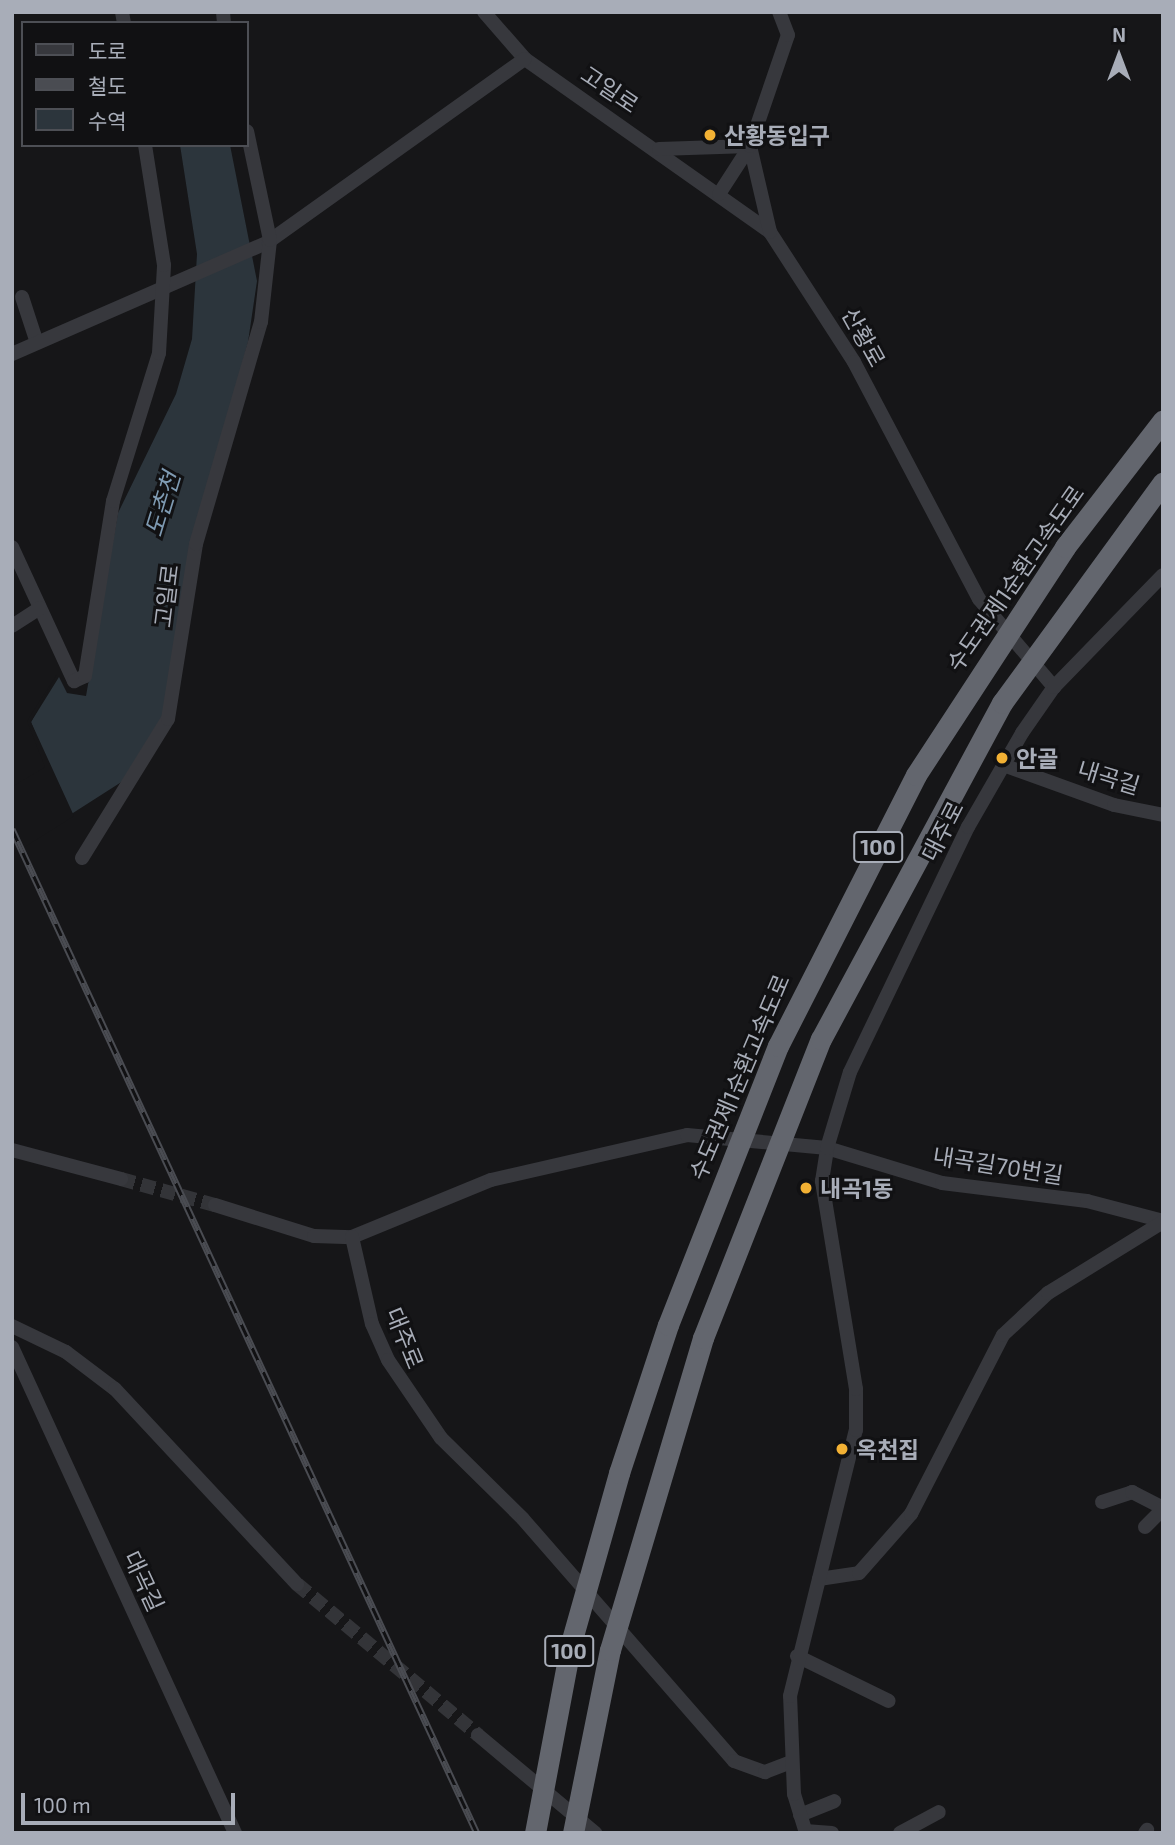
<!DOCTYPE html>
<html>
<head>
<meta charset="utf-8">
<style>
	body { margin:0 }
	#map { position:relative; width:1175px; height:1845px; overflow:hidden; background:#161618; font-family:"Exo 2","Noto Sans KR",sans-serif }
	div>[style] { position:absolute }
	.water>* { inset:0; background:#2c353c }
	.pier>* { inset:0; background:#161618 }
	.minor-tunnel>* { height:14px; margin-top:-7px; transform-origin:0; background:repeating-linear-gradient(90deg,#333438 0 14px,transparent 0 21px) }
	.minor>* { height:14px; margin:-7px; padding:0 7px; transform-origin:7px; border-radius:7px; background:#37383d }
	.highway>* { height:21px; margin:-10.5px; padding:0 10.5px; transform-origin:10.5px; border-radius:10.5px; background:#63666e }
	.rail>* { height:7px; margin-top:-3.5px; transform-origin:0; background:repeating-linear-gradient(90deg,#111113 0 13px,#4a4c52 0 26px); box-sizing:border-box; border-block:2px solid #4a4c52 }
	.dots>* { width:19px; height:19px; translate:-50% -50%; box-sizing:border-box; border:4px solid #111113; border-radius:50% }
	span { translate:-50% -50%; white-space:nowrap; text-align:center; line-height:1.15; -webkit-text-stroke:6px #111113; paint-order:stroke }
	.shield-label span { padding:2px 5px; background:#111113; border:2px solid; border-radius:5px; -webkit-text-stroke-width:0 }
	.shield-label { font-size:21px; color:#a8adb8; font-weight:700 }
	.street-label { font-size:23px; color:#a8adb8 }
	.poi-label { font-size:23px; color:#a8adb8; font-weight:700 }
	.left { translate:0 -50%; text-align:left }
	.water-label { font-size:24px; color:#7f9bb3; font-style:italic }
	.frame { position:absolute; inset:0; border:14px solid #a8adb8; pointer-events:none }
	.legend { position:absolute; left:21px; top:21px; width:228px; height:126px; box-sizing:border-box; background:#111113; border:2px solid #4d4f55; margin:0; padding:9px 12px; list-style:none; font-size:21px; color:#a8adb8 }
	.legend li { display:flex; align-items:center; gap:14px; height:35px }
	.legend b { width:35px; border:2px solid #4d4f55 }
	.north { position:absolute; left:1084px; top:21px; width:70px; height:70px; -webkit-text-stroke:5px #111113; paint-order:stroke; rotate:0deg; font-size:19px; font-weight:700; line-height:28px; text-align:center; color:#a8adb8 }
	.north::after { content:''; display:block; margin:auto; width:24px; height:32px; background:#a8adb8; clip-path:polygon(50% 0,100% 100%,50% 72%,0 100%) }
	.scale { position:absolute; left:21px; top:1793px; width:214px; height:32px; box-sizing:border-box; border:4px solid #a8adb8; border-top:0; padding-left:9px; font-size:21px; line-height:24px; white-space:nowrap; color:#a8adb8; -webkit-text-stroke:5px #111113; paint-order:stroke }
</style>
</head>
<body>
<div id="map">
	<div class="water">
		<i style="clip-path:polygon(180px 145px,230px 145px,257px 281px,248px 342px,185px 575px,164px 714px,123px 781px,12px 852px,49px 768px,31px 722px,59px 677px,67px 693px,86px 696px,118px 513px,176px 394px,192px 339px,197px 254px)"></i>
	</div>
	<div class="pier">
		<i style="clip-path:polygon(57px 674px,31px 722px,74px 816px,12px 855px,12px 787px,45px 767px,27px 721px)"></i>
	</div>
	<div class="minor-tunnel">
		<i style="left:121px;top:1179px;width:98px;rotate:15.5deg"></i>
		<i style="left:297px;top:1584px;width:236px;rotate:39.8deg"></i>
	</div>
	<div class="minor">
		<i style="left:122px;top:12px;width:11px;rotate:80deg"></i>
		<i style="left:223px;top:12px;width:11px;rotate:85deg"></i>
		<i style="left:484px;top:12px;width:62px;rotate:48.9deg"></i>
		<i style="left:525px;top:59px;width:300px;rotate:35.2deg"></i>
		<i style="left:770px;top:232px;width:155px;rotate:57.1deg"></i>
		<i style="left:854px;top:362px;width:268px;rotate:62.2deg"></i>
		<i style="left:979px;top:599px;width:116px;rotate:49.6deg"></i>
		<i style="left:659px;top:149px;width:91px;rotate:-1.9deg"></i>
		<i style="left:750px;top:146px;width:88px;rotate:76.9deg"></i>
		<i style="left:719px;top:194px;width:57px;rotate:-57.1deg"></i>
		<i style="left:750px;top:146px;width:117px;rotate:-71.1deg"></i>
		<i style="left:788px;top:35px;width:25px;rotate:-111deg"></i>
		<i style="left:22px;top:297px;width:48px;rotate:71.9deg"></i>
		<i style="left:12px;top:354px;width:279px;rotate:-23.6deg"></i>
		<i style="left:268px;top:242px;width:315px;rotate:-35.5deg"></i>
		<i style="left:12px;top:547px;width:148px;rotate:65.2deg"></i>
		<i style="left:74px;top:681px;width:12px;rotate:-24deg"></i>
		<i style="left:85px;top:676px;width:177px;rotate:-80.9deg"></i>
		<i style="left:113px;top:501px;width:155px;rotate:-72.7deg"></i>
		<i style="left:159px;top:353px;width:88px;rotate:-86.7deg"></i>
		<i style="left:164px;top:265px;width:121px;rotate:-99deg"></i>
		<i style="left:12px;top:626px;width:33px;rotate:-33deg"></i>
		<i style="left:1003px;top:765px;width:118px;rotate:19.8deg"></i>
		<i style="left:1114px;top:805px;width:50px;rotate:11.5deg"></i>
		<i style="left:82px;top:858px;width:163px;rotate:-58.3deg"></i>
		<i style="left:168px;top:719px;width:177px;rotate:-80.9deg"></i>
		<i style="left:196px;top:544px;width:231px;rotate:-73.7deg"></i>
		<i style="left:261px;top:322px;width:82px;rotate:-83.7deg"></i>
		<i style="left:270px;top:240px;width:111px;rotate:-101.9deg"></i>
		<i style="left:12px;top:1150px;width:113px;rotate:14.9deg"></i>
		<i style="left:215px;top:1205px;width:104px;rotate:17.4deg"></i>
		<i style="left:314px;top:1236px;width:38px;rotate:2deg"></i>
		<i style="left:352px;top:1237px;width:150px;rotate:-22.3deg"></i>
		<i style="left:491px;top:1180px;width:201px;rotate:-12.9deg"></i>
		<i style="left:687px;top:1135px;width:141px;rotate:5.3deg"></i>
		<i style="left:827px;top:1148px;width:120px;rotate:16.9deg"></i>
		<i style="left:942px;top:1183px;width:146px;rotate:7.1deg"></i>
		<i style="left:1087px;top:1201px;width:79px;rotate:14.7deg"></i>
		<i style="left:352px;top:1237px;width:89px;rotate:77.1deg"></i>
		<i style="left:372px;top:1324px;width:39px;rotate:66deg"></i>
		<i style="left:388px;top:1360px;width:94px;rotate:55.8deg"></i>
		<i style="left:441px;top:1438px;width:115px;rotate:44.6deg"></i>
		<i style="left:523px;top:1519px;width:321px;rotate:48.9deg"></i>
		<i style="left:734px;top:1761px;width:33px;rotate:20deg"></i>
		<i style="left:765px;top:1772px;width:28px;rotate:-21deg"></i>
		<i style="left:12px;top:1326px;width:60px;rotate:25.7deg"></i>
		<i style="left:66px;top:1352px;width:61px;rotate:37.1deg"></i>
		<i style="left:115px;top:1389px;width:267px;rotate:47deg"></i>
		<i style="left:12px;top:1347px;width:535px;rotate:65.35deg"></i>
		<i style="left:1102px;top:1502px;width:32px;rotate:-18deg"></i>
		<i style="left:1132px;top:1492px;width:35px;rotate:27deg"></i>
		<i style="left:1145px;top:1527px;width:25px;rotate:-45deg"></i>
		<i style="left:819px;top:1579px;width:40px;rotate:-8.5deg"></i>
		<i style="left:859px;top:1573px;width:79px;rotate:-48.6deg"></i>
		<i style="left:911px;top:1514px;width:201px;rotate:-62.8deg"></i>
		<i style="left:1003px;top:1335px;width:62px;rotate:-43deg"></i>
		<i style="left:1048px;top:1293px;width:135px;rotate:-31.7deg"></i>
		<i style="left:797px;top:1656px;width:102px;rotate:26.1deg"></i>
		<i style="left:478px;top:1735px;width:153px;rotate:39.9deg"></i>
		<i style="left:800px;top:1815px;width:37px;rotate:-22deg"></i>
		<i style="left:805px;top:1831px;width:27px;rotate:4deg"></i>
		<i style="left:806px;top:1833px;width:41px;rotate:-107.1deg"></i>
		<i style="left:794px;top:1794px;width:98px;rotate:-92.3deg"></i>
		<i style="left:790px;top:1696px;width:274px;rotate:-76.1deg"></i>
		<i style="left:856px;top:1430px;width:41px;rotate:-90deg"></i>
		<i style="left:856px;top:1389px;width:211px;rotate:-99.3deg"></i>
		<i style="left:822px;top:1181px;width:33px;rotate:-81deg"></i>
		<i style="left:827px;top:1148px;width:79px;rotate:-73.2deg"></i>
		<i style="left:850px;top:1072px;width:272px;rotate:-64.3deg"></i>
		<i style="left:968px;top:827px;width:108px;rotate:-60.1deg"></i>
		<i style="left:1022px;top:733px;width:56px;rotate:-55.2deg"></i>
		<i style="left:1054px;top:687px;width:156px;rotate:-45.8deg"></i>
		<i style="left:900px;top:1833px;width:44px;rotate:-28.3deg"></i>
		<i style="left:1145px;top:1833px;width:4px;rotate:-56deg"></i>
	</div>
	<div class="highway">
		<i style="left:535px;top:1833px;width:193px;rotate:-79.3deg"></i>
		<i style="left:571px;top:1643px;width:177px;rotate:-74.2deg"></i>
		<i style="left:619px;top:1473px;width:156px;rotate:-71.7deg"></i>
		<i style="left:668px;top:1325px;width:300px;rotate:-68.5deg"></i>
		<i style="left:778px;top:1046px;width:304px;rotate:-63deg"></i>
		<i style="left:916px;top:775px;width:272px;rotate:-56.8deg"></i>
		<i style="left:1065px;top:547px;width:160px;rotate:-52.3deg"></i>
		<i style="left:573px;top:1833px;width:187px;rotate:-78.6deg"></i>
		<i style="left:610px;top:1650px;width:326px;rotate:-73.4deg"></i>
		<i style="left:703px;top:1338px;width:321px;rotate:-68.5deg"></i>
		<i style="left:821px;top:1039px;width:382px;rotate:-61.7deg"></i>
		<i style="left:1002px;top:703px;width:273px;rotate:-53.9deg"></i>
	</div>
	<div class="rail">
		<i style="left:12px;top:829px;width:1106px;rotate:65.15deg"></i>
	</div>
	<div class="dots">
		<i style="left:710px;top:135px;background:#f2b134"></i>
		<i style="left:1002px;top:758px;background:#f2b134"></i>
		<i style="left:806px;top:1188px;background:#f2b134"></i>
		<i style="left:842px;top:1449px;background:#f2b134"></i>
	</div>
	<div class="shield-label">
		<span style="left:878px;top:847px">100</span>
		<span style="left:569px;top:1651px">100</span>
	</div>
	<div class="street-label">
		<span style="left:610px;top:89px;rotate:34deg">고일로</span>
		<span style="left:864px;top:337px;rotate:61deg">산황로</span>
		<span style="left:1015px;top:578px;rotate:-55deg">수도권제1순환고속도로</span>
		<span style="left:166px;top:596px;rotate:-83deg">고일로</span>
		<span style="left:1109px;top:777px;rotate:17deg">내곡길</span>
		<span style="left:942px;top:831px;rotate:-63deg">대주로</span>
		<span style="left:739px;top:1077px;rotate:-67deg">수도권제1순환고속도로</span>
		<span style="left:998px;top:1165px;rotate:9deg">내곡길70번길</span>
		<span style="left:405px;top:1338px;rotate:68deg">대주로</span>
		<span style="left:144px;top:1581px;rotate:65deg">대곡길</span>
	</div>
	<div class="poi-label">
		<span class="left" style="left:724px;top:135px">산황동입구</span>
		<span class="left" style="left:1016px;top:758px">안골</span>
		<span class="left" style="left:820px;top:1188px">내곡1동</span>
		<span class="left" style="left:856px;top:1449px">옥천집</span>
	</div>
	<div class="water-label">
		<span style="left:162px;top:504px;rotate:-73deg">도촌천</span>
	</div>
	<div class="frame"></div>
	<ul class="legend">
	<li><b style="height:9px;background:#37383d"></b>도로</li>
	<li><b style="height:9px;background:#4a4c52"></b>철도</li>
	<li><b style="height:19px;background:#2c353c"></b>수역</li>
	</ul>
	<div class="north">N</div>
	<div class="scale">100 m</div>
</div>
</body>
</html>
